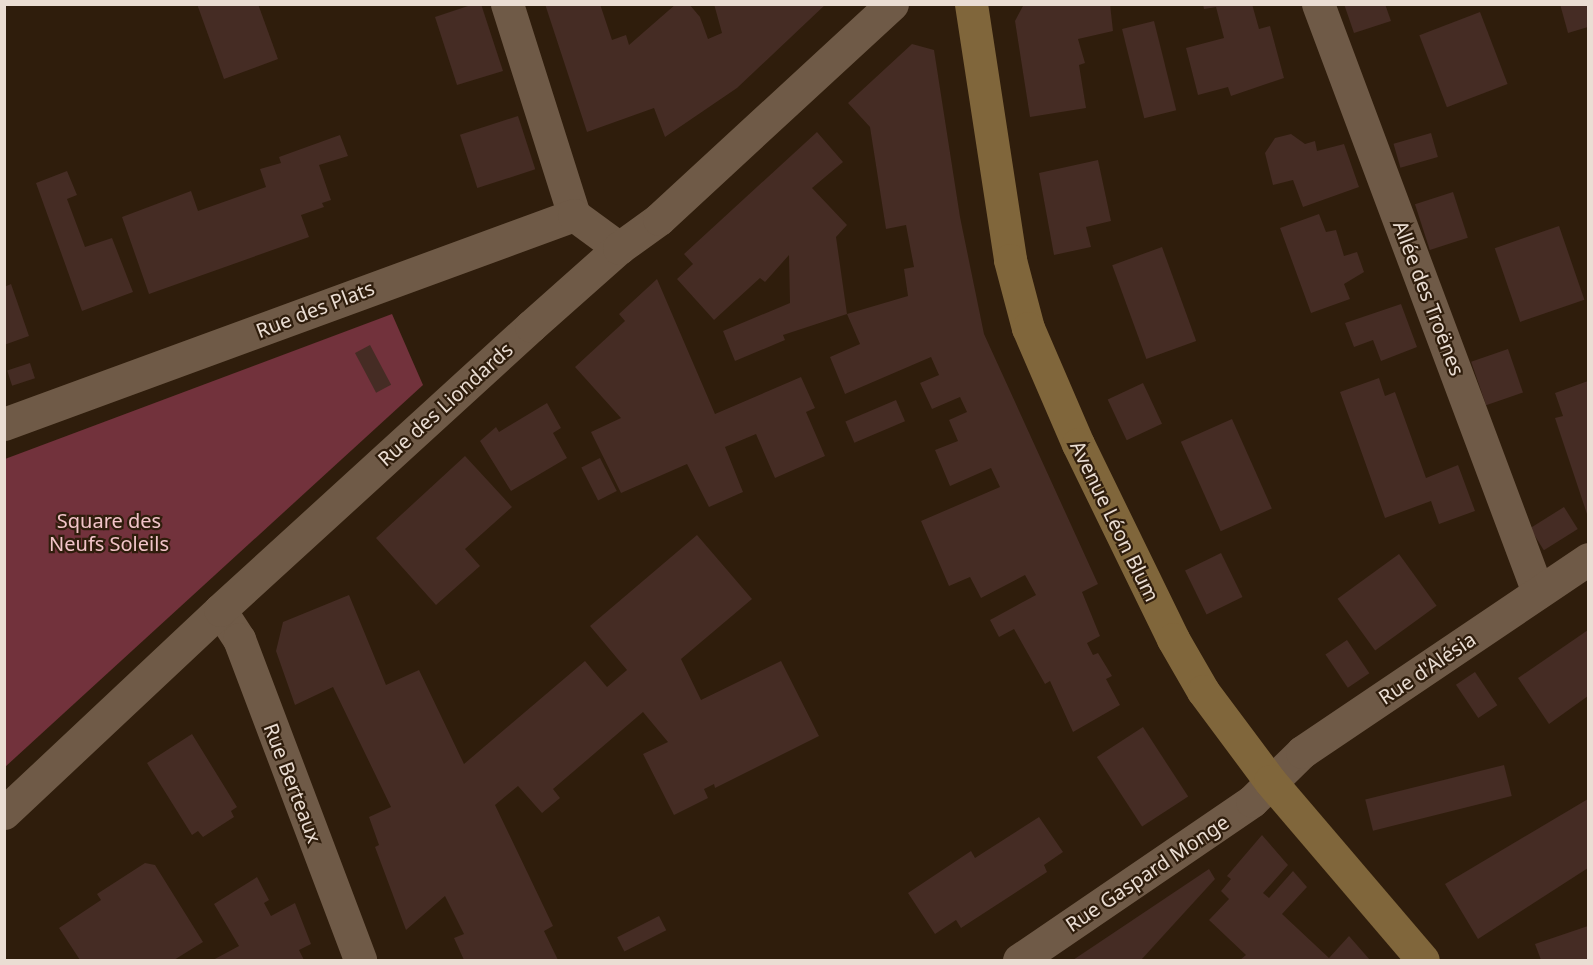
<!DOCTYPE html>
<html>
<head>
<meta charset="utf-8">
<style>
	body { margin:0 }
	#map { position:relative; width:1593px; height:965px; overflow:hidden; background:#2f1d0c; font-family:"Noto Sans",sans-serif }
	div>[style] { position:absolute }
	.green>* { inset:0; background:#72323c }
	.building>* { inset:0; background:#452c24; transform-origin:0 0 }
	.minor>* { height:33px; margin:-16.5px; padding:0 16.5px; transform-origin:16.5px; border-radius:16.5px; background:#6f5a47 }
	.tertiary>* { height:33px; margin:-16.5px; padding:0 16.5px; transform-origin:16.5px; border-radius:16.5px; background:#6f5a47 }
	.secondary>* { height:33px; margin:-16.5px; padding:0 16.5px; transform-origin:16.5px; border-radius:16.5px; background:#80663b }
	span { translate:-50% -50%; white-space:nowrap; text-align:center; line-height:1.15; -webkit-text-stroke:4.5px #2f1d0c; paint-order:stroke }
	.street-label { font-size:20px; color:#eaddd3 }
	.park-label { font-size:20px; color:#f2c4c9 }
	.frame { position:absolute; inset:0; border:6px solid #eaddd3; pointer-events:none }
</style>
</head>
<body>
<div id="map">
	<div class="green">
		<i style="clip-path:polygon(392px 314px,423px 385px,5px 767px,5px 459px)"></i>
	</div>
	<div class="building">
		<i style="clip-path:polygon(197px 4px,258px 4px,278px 59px,224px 79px)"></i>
		<i style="clip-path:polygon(474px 4px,481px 4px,503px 71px,457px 85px,435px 17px)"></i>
		<i style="clip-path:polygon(545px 4px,600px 4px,612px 40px,626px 35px,629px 45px,676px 4px,689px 4px,700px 17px,708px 39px,722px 33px,714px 4px,826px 4px,737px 88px,665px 137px,654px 108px,587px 132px)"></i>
		<i style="clip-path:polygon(1024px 4px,1110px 4px,1113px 31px,1078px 39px,1085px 63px,1079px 65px,1086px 108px,1030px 117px,1015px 21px)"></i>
		<i style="clip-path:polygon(1203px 4px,1252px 4px,1259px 29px,1270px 26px,1284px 78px,1231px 96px,1228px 87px,1198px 95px,1186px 48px,1224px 38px,1216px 7px,1204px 9px)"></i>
		<i style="clip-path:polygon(1344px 4px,1385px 4px,1391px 21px,1354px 33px)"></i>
		<i style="clip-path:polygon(1560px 4px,1588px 4px,1588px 27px,1568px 33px)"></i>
		<i style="left:1480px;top:12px;width:77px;height:65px;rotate:69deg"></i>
		<i style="left:1154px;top:21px;width:92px;height:33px;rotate:76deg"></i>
		<i style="clip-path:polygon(912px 44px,934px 50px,960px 217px,984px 334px,1098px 584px,1082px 592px,1100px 636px,1087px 643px,1093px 655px,1098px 653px,1112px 676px,1106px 679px,1120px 705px,1073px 732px,1050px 681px,1045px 684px,1014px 629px,999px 637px,990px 620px,1036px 595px,1025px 575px,981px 598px,970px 577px,949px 586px,921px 521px,1000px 487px,991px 468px,950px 486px,935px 450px,958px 441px,949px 420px,967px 412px,960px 397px,932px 409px,920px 383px,939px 375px,931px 357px,845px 394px,830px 357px,860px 344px,847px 314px,783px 335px,785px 340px,735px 361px,723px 331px,790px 303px,789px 255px,765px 282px,760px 278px,714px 320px,677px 279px,693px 264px,684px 254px,817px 132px,843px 162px,812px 188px,847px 225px,836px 237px,847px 314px,908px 296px,904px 269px,914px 267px,906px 225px,886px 229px,870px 127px,848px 103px)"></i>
		<i style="left:518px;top:116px;width:56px;height:61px;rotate:72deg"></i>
		<i style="left:1431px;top:133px;width:25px;height:39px;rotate:74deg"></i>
		<i style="clip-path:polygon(1291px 134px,1305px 144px,1315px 141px,1317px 151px,1344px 144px,1359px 187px,1303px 207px,1293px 180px,1273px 185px,1265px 153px,1275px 138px)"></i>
		<i style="clip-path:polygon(340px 135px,348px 156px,319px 165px,331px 200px,322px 203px,324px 207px,301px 215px,309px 237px,149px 294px,122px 217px,191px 191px,198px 211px,266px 187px,260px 169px,281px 163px,279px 157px)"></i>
		<i style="clip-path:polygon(1098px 160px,1111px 221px,1086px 227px,1091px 247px,1054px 255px,1039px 173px)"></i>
		<i style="clip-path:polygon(67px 171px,77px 195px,67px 199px,85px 247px,112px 238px,133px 292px,82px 311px,36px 183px)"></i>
		<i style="left:1453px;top:192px;width:48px;height:40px;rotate:72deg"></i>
		<i style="clip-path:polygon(1319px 214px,1326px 232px,1336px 230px,1344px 256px,1357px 252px,1364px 272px,1344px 284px,1350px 299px,1311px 313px,1280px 228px)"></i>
		<i style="left:1559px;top:226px;width:78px;height:68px;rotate:71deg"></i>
		<i style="left:1162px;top:247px;width:100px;height:53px;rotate:70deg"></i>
		<i style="clip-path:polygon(657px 279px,715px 414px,801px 377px,815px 408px,806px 412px,825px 456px,775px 478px,756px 434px,725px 447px,743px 492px,709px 507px,687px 464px,621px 493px,591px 432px,621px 418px,575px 367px,625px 321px,619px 314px)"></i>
		<i style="clip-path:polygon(11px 284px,29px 336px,4px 345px,4px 287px)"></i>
		<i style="clip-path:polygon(1401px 304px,1417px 347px,1381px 361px,1373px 340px,1354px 347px,1345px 323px)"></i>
		<i style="left:370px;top:345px;width:45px;height:17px;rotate:62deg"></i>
		<i style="left:1508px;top:349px;width:46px;height:39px;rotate:71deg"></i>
		<i style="left:30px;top:363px;width:16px;height:24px;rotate:72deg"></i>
		<i style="clip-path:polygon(1379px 378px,1385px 396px,1395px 392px,1426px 478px,1458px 465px,1475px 511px,1439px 524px,1431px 501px,1385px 518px,1340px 392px)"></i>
		<i style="clip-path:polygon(1588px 381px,1588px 517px,1555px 418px,1563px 416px,1555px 393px)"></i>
		<i style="left:1143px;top:383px;width:45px;height:39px;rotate:65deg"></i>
		<i style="left:896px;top:400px;width:23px;height:55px;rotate:67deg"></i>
		<i style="clip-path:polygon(547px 403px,561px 428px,553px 433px,567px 458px,511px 491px,480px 441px,496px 427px,499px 432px)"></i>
		<i style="left:1232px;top:419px;width:98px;height:56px;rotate:66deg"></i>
		<i style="clip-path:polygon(465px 456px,512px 507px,465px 549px,480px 566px,436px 605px,376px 538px)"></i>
		<i style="left:600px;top:458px;width:37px;height:21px;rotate:63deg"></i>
		<i style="left:1564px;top:507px;width:26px;height:40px;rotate:58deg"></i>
		<i style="clip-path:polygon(697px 535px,752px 599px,681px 659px,701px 700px,781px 661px,819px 736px,715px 788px,714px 784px,704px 789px,708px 798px,674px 815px,643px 754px,668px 742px,643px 712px,553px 789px,560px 798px,542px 813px,518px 786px,495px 805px,553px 926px,544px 931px,558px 960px,464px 960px,454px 938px,464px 934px,445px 896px,406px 930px,375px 847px,379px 845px,369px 817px,391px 807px,333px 687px,295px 705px,276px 651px,283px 622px,349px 595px,386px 685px,419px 670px,464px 764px,585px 661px,607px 687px,627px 670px,590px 626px)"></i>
		<i style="left:1221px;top:553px;width:49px;height:40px;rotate:64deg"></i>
		<i style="left:1399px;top:554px;width:64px;height:76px;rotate:54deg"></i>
		<i style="clip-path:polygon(1588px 630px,1588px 696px,1549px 724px,1518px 678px)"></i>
		<i style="left:1347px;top:640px;width:40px;height:26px;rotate:56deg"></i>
		<i style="left:1475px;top:672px;width:40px;height:23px;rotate:56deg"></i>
		<i style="left:1143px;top:727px;width:83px;height:55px;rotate:57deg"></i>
		<i style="clip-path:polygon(192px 734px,237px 807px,231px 811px,234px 817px,203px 837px,198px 831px,192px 835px,147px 763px)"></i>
		<i style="left:1504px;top:765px;width:32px;height:143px;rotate:76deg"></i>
		<i style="clip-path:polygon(1588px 799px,1588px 868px,1478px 939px,1445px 884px)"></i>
		<i style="clip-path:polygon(1039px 817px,1063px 852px,1044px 865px,1047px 872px,961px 928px,956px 920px,935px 934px,908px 893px,971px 851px,975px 858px)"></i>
		<i style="clip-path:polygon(1262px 835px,1288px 865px,1263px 893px,1269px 898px,1293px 871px,1307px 887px,1282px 914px,1329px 958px,1349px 936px,1370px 960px,1240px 960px,1246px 955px,1209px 920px,1229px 899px,1221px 891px,1231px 879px,1227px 876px)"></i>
		<i style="clip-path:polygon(145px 863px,155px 865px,203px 942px,174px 960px,80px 960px,59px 928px,101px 900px,97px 894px)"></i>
		<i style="clip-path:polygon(1209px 869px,1215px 879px,1141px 960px,1073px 960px)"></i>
		<i style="clip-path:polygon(257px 877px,269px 900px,264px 903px,271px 916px,295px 903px,311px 944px,299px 950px,304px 960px,213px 960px,239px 946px,214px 904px)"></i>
		<i style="left:659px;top:916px;width:16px;height:47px;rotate:63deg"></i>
		<i style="clip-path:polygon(1588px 926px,1588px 960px,1541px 960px,1535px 944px)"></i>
	</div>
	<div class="minor">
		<i style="left:507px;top:4px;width:221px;rotate:72.4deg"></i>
		<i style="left:1318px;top:4px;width:628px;rotate:69.49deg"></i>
		<i style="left:4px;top:424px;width:607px;rotate:-20.14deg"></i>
		<i style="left:574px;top:215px;width:56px;rotate:36.3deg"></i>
		<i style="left:220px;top:610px;width:35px;rotate:57deg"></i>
		<i style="left:239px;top:639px;width:343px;rotate:69.3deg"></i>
		<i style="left:1019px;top:960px;width:282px;rotate:-34.3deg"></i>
		<i style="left:1252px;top:801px;width:70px;rotate:-44.4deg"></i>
		<i style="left:1302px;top:752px;width:345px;rotate:-34deg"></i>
	</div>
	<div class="tertiary">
		<i style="left:4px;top:813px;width:296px;rotate:-43.2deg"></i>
		<i style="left:220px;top:610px;width:421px;rotate:-42.4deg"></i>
		<i style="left:531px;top:326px;width:118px;rotate:-41.6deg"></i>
		<i style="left:619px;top:248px;width:49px;rotate:-35.9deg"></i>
		<i style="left:659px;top:219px;width:317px;rotate:-42.7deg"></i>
	</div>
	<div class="secondary">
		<i style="left:971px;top:4px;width:259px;rotate:81.3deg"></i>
		<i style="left:1010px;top:260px;width:70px;rotate:75.2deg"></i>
		<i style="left:1028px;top:328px;width:126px;rotate:66.7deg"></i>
		<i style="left:1078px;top:444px;width:217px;rotate:64deg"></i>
		<i style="left:1173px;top:639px;width:60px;rotate:60deg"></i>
		<i style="left:1203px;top:691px;width:112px;rotate:53.3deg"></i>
		<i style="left:1270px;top:781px;width:235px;rotate:49.5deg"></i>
	</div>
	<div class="street-label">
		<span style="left:1429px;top:298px;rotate:69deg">Allée des Troënes</span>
		<span style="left:315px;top:309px;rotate:-21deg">Rue des Plats</span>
		<span style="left:445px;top:404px;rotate:-42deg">Rue des Liondards</span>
		<span style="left:1115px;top:521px;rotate:64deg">Avenue Léon Blum</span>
		<span style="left:1427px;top:668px;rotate:-34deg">Rue d'Alésia</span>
		<span style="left:293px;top:783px;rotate:69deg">Rue Berteaux</span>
		<span style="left:1147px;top:873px;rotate:-34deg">Rue Gaspard Monge</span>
	</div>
	<div class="park-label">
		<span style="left:109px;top:532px">Square des<br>Neufs Soleils</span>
	</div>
	<div class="frame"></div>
</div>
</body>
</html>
